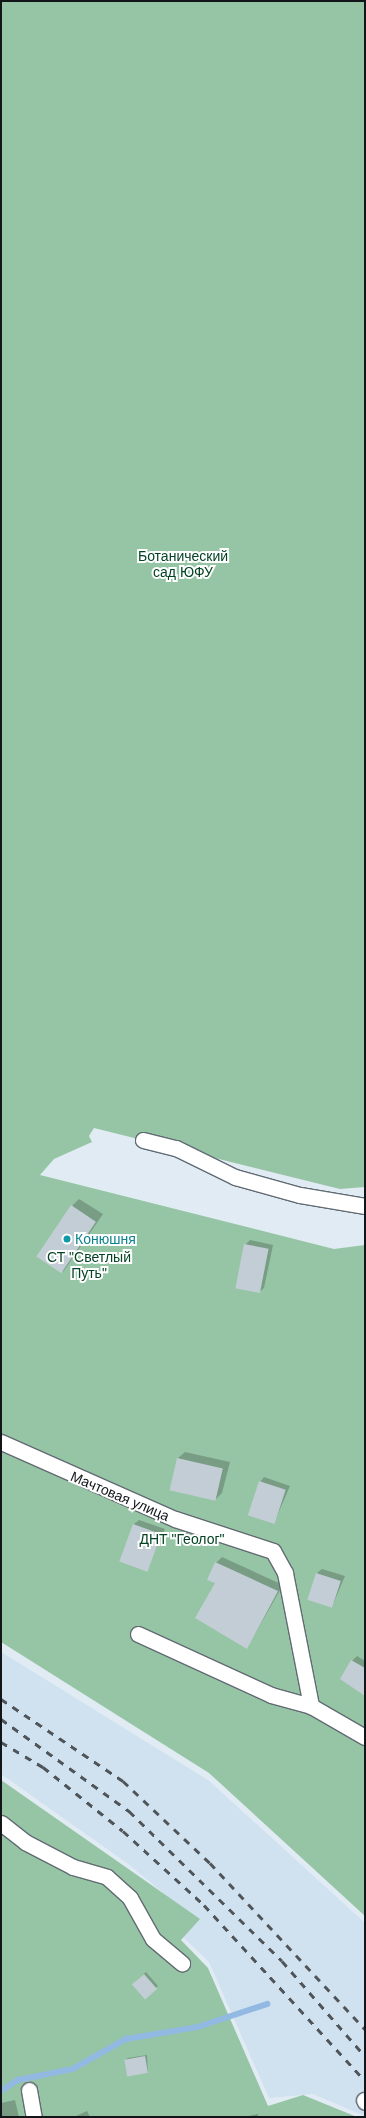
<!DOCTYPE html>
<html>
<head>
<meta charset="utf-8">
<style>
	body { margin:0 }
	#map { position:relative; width:366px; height:2118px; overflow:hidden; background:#e1ebf4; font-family:Helvetica,sans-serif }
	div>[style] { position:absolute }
	.built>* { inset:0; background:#d0e1ef }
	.green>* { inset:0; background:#96c5a5 }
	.shadow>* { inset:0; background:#0003 }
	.stream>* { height:5.5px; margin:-2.75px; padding:0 2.75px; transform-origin:2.75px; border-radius:2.75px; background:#92b9e2 }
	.building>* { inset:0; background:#c3cdd6; transform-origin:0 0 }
	.roads { filter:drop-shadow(1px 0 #626b73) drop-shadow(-1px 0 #626b73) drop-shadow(0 1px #626b73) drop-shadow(0 -1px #626b73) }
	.minor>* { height:15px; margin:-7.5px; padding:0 7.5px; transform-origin:7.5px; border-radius:7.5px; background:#fff }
	.rail>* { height:3px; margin-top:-1.5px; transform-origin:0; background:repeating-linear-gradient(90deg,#4e5458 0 7px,transparent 0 14px) }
	.dots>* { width:11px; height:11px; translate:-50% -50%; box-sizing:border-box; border:2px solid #fff; border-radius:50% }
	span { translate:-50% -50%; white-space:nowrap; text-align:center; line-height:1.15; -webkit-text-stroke:4px #fff; paint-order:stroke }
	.park-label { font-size:14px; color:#034323 }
	.culture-label { font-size:14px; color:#0d838f }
	.left { translate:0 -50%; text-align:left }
	.street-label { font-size:14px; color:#121619 }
	.frame { position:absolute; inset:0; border:2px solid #121619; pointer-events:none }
</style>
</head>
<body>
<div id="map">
	<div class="built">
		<i style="clip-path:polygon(1px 1652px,208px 1780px,364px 1922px,365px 2116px,313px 2094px,269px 2098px,209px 1962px,183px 1937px,195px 1919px,127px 1863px,1px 1774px)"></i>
	</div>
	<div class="green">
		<i style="clip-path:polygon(1px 1px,365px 1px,365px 1187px,340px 1189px,94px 1128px,89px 1136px,92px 1142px,54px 1159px,40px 1175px,334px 1249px,365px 1245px,365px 1916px,209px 1773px,1px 1642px)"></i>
		<i style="clip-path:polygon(1px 1780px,200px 1919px,181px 1940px,208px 1968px,268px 2106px,303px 2095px,357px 2117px,1px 2117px)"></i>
	</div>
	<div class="shadow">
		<i style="clip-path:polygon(79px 1199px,103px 1214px,63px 1272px,72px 1206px)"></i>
		<i style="clip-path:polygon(250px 1240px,273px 1245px,264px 1288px,259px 1292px,245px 1245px)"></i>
		<i style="clip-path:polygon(185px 1452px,230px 1462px,222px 1493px,216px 1499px,178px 1458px)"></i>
		<i style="clip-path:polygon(264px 1477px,290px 1486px,274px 1523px,260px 1482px)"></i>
		<i style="clip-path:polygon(139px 1520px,165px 1529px,146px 1570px,134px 1524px)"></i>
		<i style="clip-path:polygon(222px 1557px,283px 1585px,247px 1648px,217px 1583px,216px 1563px)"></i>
		<i style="clip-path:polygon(322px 1569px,345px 1576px,332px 1607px,317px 1573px)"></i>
		<i style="clip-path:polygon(357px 1656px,365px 1661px,365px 1694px,352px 1661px)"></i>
		<i style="clip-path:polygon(146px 1972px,158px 1986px,145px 1997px,135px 1982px)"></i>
		<i style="clip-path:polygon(147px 2055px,148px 2072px,125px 2060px,128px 2058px)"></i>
		<i style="clip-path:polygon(15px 2100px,19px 2117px,1px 2117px,1px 2103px)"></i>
		<i style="clip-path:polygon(87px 2111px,90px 2117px,74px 2117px)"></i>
		<i style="clip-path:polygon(258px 2114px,258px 2117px,243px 2117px)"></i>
	</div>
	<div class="stream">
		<i style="left:1px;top:2091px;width:20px;rotate:-33deg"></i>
		<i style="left:18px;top:2080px;width:56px;rotate:-11.3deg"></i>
		<i style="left:73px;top:2069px;width:61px;rotate:-29.5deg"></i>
		<i style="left:126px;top:2039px;width:73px;rotate:-9.5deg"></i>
		<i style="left:198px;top:2027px;width:73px;rotate:-18.4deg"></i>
	</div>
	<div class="building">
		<i style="left:71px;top:1205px;width:30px;height:62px;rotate:34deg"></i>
		<i style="left:244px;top:1244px;width:25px;height:45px;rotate:11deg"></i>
		<i style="left:177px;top:1458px;width:47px;height:33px;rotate:13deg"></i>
		<i style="left:259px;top:1481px;width:28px;height:36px;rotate:18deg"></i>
		<i style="left:133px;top:1524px;width:30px;height:40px;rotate:20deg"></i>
		<i style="clip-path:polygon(215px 1562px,278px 1591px,247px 1649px,195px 1618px,215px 1583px,207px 1580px)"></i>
		<i style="left:316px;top:1573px;width:26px;height:28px;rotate:18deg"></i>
		<i style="clip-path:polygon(351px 1660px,365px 1668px,365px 1696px,340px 1679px)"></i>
		<i style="left:144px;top:1974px;width:20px;height:16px;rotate:49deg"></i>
		<i style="left:145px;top:2056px;width:17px;height:21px;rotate:80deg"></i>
	</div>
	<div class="roads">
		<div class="minor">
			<i style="left:143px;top:1140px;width:34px;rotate:14deg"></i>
			<i style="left:176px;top:1148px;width:66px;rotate:26.2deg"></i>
			<i style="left:235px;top:1177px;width:67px;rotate:15.5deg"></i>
			<i style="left:300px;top:1195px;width:66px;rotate:9.6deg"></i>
			<i style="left:1px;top:1442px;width:190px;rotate:23.9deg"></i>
			<i style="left:175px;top:1519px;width:103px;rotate:18.1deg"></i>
			<i style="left:273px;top:1551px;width:25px;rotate:61deg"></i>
			<i style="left:285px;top:1573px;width:136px;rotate:78.9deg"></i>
			<i style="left:138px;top:1634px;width:146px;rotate:24.6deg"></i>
			<i style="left:271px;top:1695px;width:41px;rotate:15.4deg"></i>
			<i style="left:311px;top:1706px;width:62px;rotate:29.9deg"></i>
			<i style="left:1px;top:1823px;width:31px;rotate:38deg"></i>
			<i style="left:25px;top:1842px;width:54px;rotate:27.5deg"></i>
			<i style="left:73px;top:1867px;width:35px;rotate:16deg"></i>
			<i style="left:107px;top:1877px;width:31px;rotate:42deg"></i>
			<i style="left:130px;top:1898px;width:47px;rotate:60.7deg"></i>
			<i style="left:153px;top:1939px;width:38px;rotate:40deg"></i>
			<i style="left:29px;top:2090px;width:27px;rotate:80deg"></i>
			<i style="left:364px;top:2100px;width:2px;rotate:63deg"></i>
		</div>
	</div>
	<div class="rail">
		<i style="left:1px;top:1699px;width:147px;rotate:33.9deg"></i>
		<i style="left:123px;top:1781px;width:120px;rotate:43.3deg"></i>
		<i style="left:210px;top:1863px;width:227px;rotate:47deg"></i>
		<i style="left:1px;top:1719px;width:158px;rotate:35.7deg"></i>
		<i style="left:129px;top:1811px;width:214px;rotate:44.4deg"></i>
		<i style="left:282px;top:1961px;width:126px;rotate:48.9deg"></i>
		<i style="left:1px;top:1742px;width:49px;rotate:30.8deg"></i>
		<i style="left:43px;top:1767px;width:102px;rotate:38.7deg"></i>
		<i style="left:123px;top:1831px;width:110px;rotate:42.4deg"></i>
		<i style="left:204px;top:1905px;width:239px;rotate:47.5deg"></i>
	</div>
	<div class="dots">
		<i style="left:67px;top:1239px;background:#0f9aa8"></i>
	</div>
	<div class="park-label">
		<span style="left:183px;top:564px">Ботанический<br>сад ЮФУ</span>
		<span style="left:89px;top:1265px">СТ "Светлый<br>Путь"</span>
		<span style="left:182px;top:1539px">ДНТ "Геолог"</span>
	</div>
	<div class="culture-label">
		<span class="left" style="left:75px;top:1239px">Конюшня</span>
	</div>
	<div class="street-label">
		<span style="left:120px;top:1496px;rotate:23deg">Мачтовая улица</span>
	</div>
	<div class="frame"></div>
</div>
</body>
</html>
